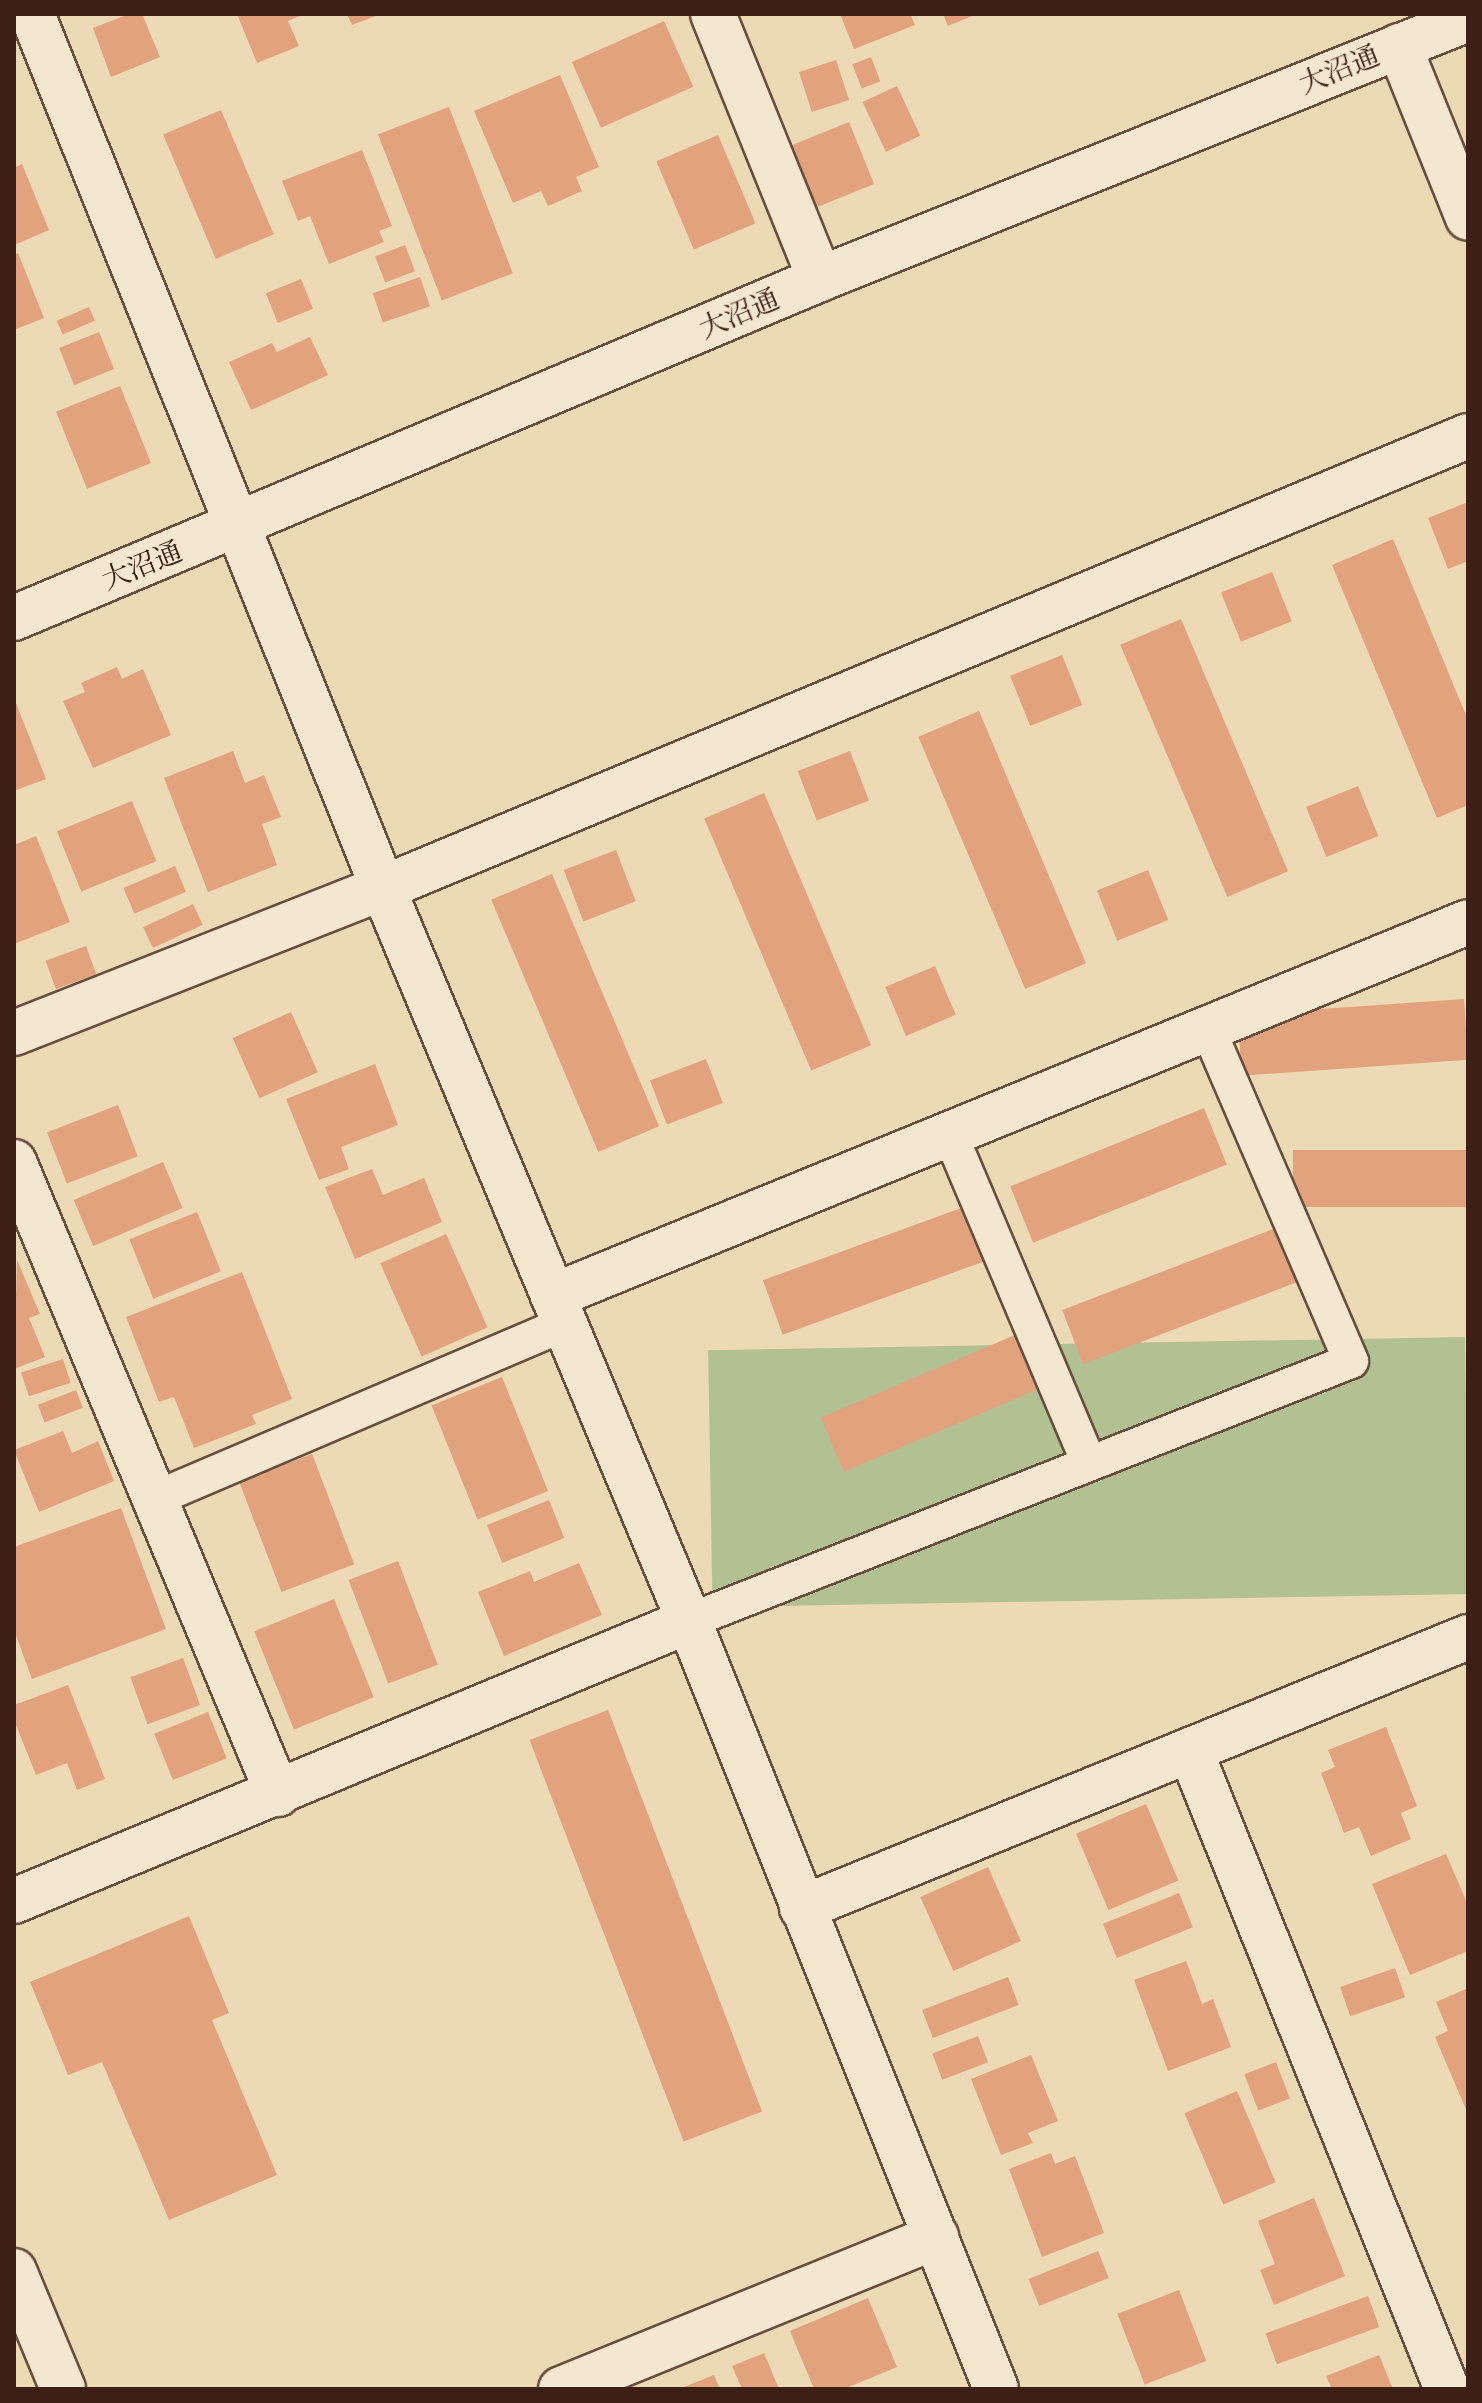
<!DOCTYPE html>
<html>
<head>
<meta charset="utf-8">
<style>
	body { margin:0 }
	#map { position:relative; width:1482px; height:2403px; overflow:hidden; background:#ecdab5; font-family:Cardo,"Noto Serif JP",serif }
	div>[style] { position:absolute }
	.green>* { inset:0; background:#b1c192; transform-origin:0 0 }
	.building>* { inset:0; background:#e2a27d; transform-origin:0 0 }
	.roads { filter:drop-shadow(2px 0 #684e3d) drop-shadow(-2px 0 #684e3d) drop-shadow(0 2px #684e3d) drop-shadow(0 -2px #684e3d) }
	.lane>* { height:34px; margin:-17px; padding:0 17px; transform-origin:17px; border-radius:17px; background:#f3e7cf }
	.street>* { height:44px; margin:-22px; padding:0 22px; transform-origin:22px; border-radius:22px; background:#f3e7cf }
	.secondary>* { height:44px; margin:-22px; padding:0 22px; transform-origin:22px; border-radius:22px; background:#f3e7cf }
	span { translate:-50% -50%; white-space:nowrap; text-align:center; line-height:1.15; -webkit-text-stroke:6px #f3e7cf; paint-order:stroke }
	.street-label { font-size:28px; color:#3c2015 }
	.frame { position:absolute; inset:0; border:16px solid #3c2015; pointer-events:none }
</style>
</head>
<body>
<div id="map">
	<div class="green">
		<i style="left:1465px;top:1337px;width:257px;height:757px;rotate:89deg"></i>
	</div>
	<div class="building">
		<i style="clip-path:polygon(129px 14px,142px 14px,160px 57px,111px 77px,93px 28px)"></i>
		<i style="clip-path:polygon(237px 14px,304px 14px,288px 21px,299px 46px,257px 63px)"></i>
		<i style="clip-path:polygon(347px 14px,381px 14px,352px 25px)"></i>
		<i style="clip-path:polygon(840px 14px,910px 14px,915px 25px,854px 49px)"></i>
		<i style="clip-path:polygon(943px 14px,977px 14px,948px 26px)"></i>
		<i style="left:664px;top:21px;width:72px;height:101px;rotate:66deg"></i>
		<i style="left:871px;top:57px;width:26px;height:20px;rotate:69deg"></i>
		<i style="left:836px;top:60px;width:42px;height:39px;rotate:72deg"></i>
		<i style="clip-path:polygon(560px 75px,599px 167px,576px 177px,582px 191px,548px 206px,541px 191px,513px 203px,474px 111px)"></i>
		<i style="left:897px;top:86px;width:55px;height:38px;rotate:65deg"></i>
		<i style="left:449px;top:107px;width:178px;height:76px;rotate:69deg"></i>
		<i style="left:221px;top:110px;width:135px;height:63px;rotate:67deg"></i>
		<i style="left:849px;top:122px;width:67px;height:76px;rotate:68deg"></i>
		<i style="left:718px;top:135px;width:96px;height:67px;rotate:67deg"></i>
		<i style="clip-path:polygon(362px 150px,392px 226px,379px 231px,384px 242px,329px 264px,310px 216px,298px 221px,282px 181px)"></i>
		<i style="clip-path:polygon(22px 164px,49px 230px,14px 245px,14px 168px)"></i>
		<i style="left:405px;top:245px;width:28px;height:32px;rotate:69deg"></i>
		<i style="clip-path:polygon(18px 253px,44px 318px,14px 330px,14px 255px)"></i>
		<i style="left:420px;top:277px;width:31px;height:50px;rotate:71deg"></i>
		<i style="left:301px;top:279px;width:32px;height:38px;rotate:68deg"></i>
		<i style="left:89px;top:307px;width:15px;height:35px;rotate:67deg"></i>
		<i style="left:99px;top:332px;width:40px;height:43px;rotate:68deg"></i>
		<i style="clip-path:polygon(310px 337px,328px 375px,251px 410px,229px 362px,272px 343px,277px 352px)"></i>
		<i style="left:120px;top:386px;width:83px;height:69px;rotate:68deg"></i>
		<i style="clip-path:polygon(1468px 502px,1468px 561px,1448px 569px,1428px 518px)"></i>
		<i style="clip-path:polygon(1393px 539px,1468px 720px,1468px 805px,1437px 818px,1332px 565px)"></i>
		<i style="left:1272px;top:572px;width:53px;height:55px;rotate:68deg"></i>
		<i style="left:1181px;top:619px;width:274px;height:66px;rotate:67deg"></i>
		<i style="left:1062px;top:655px;width:54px;height:56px;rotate:68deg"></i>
		<i style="clip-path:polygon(117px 667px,122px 679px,143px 669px,171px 735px,93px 768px,63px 701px,85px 692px,81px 683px)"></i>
		<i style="clip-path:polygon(14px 698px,46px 779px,14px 791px)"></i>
		<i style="left:979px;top:711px;width:274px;height:66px;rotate:67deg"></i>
		<i style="clip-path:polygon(233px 751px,245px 783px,264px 775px,281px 817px,262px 824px,277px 865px,208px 892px,164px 778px)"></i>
		<i style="left:850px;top:751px;width:53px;height:56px;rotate:69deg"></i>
		<i style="left:1358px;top:786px;width:54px;height:56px;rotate:68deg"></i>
		<i style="left:764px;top:793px;width:274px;height:65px;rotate:67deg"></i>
		<i style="left:132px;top:801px;width:65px;height:81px;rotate:68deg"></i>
		<i style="clip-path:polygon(36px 836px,70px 922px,14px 944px,14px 845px)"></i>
		<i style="left:616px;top:850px;width:55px;height:56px;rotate:69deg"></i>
		<i style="left:175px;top:866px;width:28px;height:56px;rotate:67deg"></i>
		<i style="left:1148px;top:870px;width:54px;height:55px;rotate:68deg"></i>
		<i style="left:552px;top:874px;width:274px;height:66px;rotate:67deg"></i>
		<i style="left:193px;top:904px;width:23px;height:55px;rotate:65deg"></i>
		<i style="left:86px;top:946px;width:30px;height:43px;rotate:70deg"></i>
		<i style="left:935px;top:966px;width:53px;height:54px;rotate:67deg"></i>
		<i style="left:1464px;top:999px;width:61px;height:227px;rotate:86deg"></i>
		<i style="left:291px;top:1012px;width:66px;height:64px;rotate:66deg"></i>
		<i style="left:706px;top:1059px;width:47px;height:60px;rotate:69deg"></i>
		<i style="clip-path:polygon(375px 1064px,398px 1125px,341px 1147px,349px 1169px,319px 1180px,286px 1099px)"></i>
		<i style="left:118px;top:1105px;width:55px;height:76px;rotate:69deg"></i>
		<i style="left:1204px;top:1108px;width:61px;height:209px;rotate:68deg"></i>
		<i style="left:1468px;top:1150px;width:57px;height:175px;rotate:90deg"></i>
		<i style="left:163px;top:1162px;width:50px;height:97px;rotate:67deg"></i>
		<i style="clip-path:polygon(372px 1169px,383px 1195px,424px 1178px,442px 1222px,355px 1259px,325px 1187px)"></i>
		<i style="left:964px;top:1207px;width:58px;height:214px;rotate:70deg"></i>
		<i style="left:197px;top:1212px;width:64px;height:73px;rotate:68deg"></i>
		<i style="left:1276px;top:1228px;width:58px;height:229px;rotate:69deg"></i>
		<i style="left:446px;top:1234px;width:102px;height:72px;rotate:66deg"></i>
		<i style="clip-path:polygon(17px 1260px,40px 1314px,29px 1318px,45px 1357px,14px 1369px)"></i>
		<i style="clip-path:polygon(242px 1272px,292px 1399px,252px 1415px,256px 1424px,194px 1448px,174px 1397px,159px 1402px,126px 1317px)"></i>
		<i style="left:1015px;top:1335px;width:59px;height:211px;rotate:67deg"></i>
		<i style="left:63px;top:1359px;width:25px;height:44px;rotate:72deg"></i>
		<i style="left:502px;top:1377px;width:123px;height:76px;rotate:68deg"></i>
		<i style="left:76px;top:1390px;width:19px;height:41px;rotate:69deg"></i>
		<i style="clip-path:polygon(63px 1431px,72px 1453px,98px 1441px,114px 1481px,39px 1512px,14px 1450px)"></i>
		<i style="left:312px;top:1454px;width:118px;height:78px;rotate:69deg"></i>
		<i style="left:549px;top:1500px;width:41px;height:67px;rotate:68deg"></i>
		<i style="clip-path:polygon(121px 1508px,166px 1629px,32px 1679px,14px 1630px,14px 1547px)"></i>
		<i style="left:398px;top:1561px;width:111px;height:53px;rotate:69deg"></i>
		<i style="clip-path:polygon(579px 1563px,602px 1615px,504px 1656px,478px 1592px,530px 1571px,534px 1582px)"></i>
		<i style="left:334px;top:1599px;width:106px;height:86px;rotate:68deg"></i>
		<i style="left:183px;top:1658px;width:50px;height:56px;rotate:70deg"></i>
		<i style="clip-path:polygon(68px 1685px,105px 1779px,77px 1790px,67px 1763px,36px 1775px,14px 1720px,14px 1705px)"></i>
		<i style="left:608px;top:1710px;width:430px;height:84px;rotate:69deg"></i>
		<i style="left:208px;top:1712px;width:50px;height:58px;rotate:68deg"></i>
		<i style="clip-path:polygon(1386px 1727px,1417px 1806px,1401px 1813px,1411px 1839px,1371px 1856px,1359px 1827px,1344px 1833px,1321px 1773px,1335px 1767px,1328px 1750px)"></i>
		<i style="left:1146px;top:1804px;width:83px;height:76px;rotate:67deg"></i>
		<i style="clip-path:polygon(1446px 1854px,1468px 1905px,1468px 1951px,1410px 1975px,1372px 1884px)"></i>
		<i style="left:988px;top:1867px;width:81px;height:74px;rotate:66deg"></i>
		<i style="left:1179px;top:1893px;width:37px;height:82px;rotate:68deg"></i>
		<i style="clip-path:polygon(189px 1916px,229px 2013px,212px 2020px,277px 2175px,169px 2220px,102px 2062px,68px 2075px,30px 1982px)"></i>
		<i style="clip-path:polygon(1186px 1961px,1202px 2004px,1213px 1999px,1231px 2047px,1168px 2071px,1134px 1980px)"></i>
		<i style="left:1395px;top:1968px;width:31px;height:58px;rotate:71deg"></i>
		<i style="left:1008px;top:1977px;width:30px;height:92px;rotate:69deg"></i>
		<i style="clip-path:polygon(1468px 1988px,1468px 2114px,1435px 2037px,1448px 2031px,1436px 2002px)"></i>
		<i style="left:978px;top:2036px;width:28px;height:49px;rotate:69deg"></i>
		<i style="clip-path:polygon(1031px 2055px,1058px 2121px,1028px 2133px,1033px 2143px,1001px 2155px,971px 2079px)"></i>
		<i style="left:1276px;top:2062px;width:39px;height:34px;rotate:69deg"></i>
		<i style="left:1237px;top:2091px;width:99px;height:57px;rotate:67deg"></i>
		<i style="clip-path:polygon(1051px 2153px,1055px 2164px,1075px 2156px,1104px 2233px,1042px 2257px,1009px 2169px)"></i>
		<i style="clip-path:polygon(1314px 2198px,1345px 2276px,1274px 2305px,1260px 2270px,1275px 2264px,1258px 2221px)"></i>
		<i style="left:1098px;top:2251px;width:29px;height:75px;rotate:68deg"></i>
		<i style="left:1179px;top:2290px;width:76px;height:66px;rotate:69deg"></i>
		<i style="left:1368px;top:2296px;width:33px;height:109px;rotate:70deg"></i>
		<i style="clip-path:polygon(868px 2298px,897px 2367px,844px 2389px,814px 2389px,790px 2331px)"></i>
		<i style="clip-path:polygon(764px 2353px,779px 2389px,742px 2389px,732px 2366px)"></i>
		<i style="clip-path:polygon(1379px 2355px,1393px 2389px,1332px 2389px,1326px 2376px)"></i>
		<i style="clip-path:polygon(714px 2375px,720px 2389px,679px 2389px)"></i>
	</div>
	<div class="roads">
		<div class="lane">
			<i style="left:950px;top:1134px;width:357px;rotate:67.1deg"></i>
			<i style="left:154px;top:1499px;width:446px;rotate:-23.1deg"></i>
			<i style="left:689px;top:1621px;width:711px;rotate:-21.44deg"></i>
			<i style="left:1351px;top:1361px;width:361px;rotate:-113.3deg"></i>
		</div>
		<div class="street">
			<i style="left:32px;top:14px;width:942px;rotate:68.12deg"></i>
			<i style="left:383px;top:888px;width:794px;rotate:67.34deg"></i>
			<i style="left:689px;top:1621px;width:827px;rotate:68.21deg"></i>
			<i style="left:713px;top:14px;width:286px;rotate:68deg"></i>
			<i style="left:1399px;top:46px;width:185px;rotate:68.1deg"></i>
			<i style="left:14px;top:1033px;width:396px;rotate:-21.5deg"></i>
			<i style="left:383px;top:888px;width:1175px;rotate:-22.62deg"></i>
			<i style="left:14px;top:1162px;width:685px;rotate:67.33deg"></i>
			<i style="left:553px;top:1296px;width:988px;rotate:-22.23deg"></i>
			<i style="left:1190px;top:1750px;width:689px;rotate:68.09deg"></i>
			<i style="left:14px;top:1901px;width:731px;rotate:-22.53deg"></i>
			<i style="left:802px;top:1908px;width:719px;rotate:-22.14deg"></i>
			<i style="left:14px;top:2271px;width:128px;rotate:67.4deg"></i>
			<i style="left:561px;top:2389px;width:405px;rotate:-22.1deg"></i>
		</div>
		<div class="secondary">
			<i style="left:14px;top:618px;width:874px;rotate:-22.81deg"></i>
			<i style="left:820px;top:279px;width:698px;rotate:-21.86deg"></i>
		</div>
	</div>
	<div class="street-label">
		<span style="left:1339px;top:70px;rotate:-22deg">大沼通</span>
		<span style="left:739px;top:314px;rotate:-23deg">大沼通</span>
		<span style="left:142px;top:566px;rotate:-22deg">大沼通</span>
	</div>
	<div class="frame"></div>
</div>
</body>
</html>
